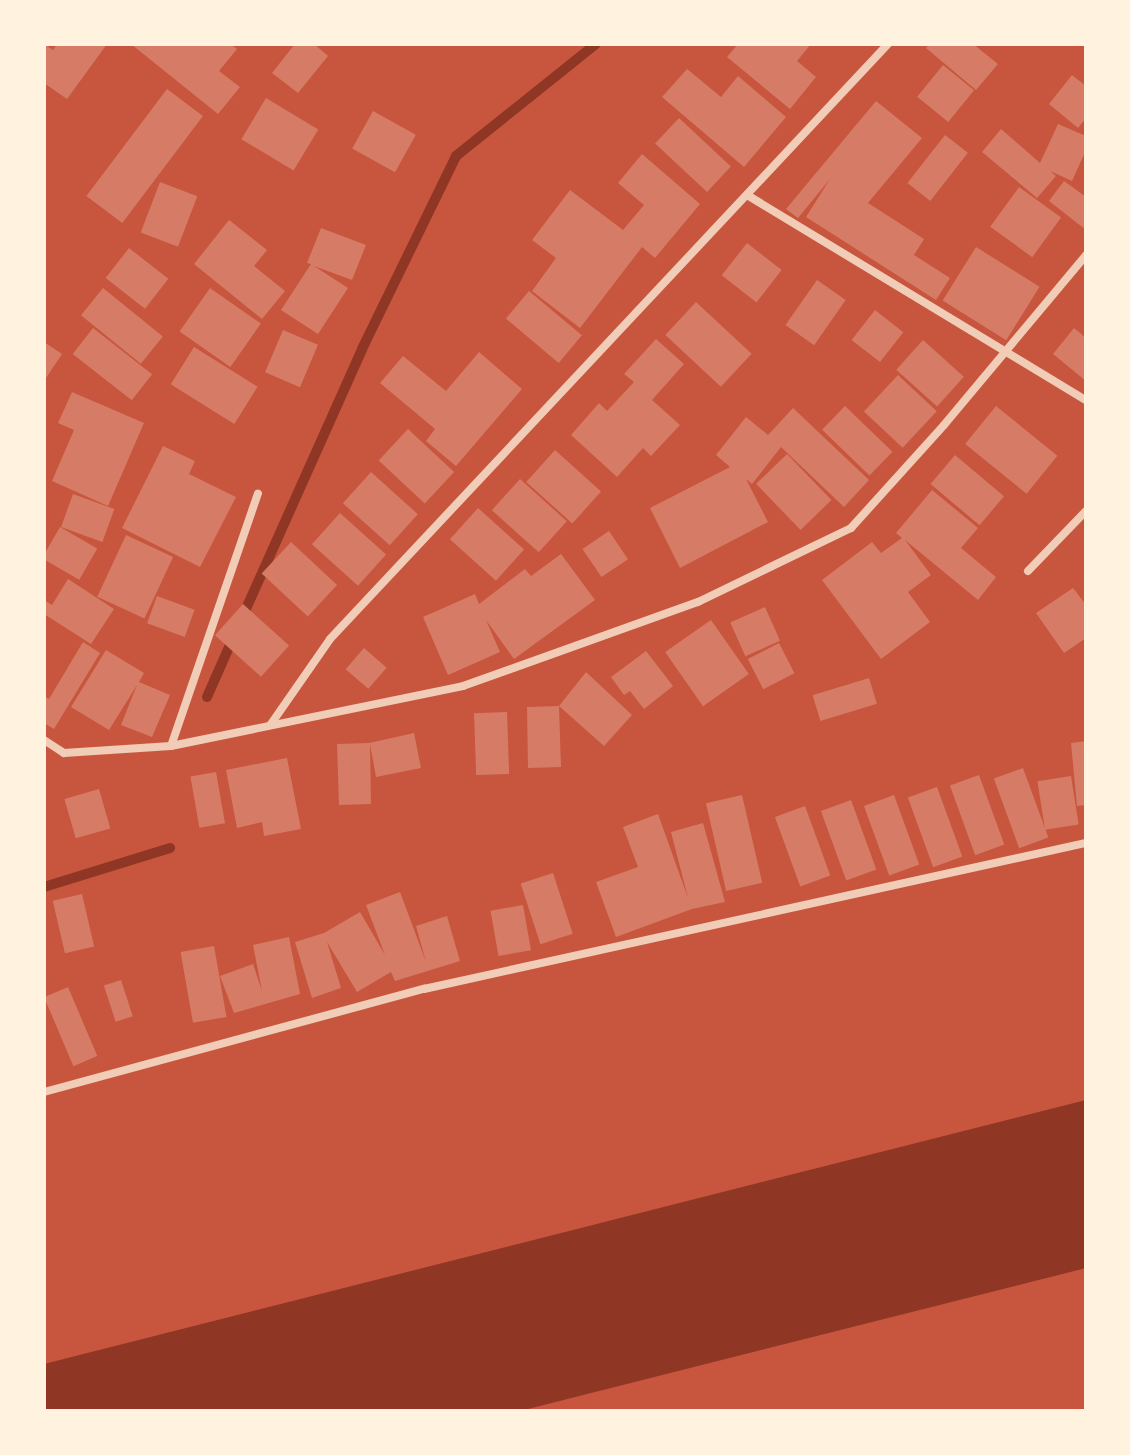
<!DOCTYPE html>
<html>
<head>
<meta charset="utf-8">
<style>
	body { margin:0 }
	#map { position:relative; width:1130px; height:1455px; overflow:hidden; background:#c8553d; font-family:"DM Sans",sans-serif }
	div>[style] { position:absolute }
	.water>* { inset:0; background:#8f3625 }
	.stream>* { height:10px; margin:-5px; padding:0 5px; transform-origin:5px; border-radius:5px; background:#8f3625 }
	.building>* { inset:0; background:#d67c66; transform-origin:0 0 }
	.minor>* { height:8px; margin:-4px; padding:0 4px; transform-origin:4px; border-radius:4px; background:#f1ccb7 }
	span { translate:-50% -50%; white-space:nowrap; text-align:center; line-height:1.15; -webkit-text-stroke:8px #fff3e0; paint-order:stroke }
	.frame { position:absolute; inset:0; border:46px solid #fff3e0; pointer-events:none }
</style>
</head>
<body>
<div id="map">
	<div class="water">
		<i style="clip-path:polygon(1086px 1100px,1086px 1268px,520px 1411px,44px 1411px,44px 1364px)"></i>
	</div>
	<div class="stream">
		<i style="left:241px;top:620px;width:297px;rotate:-65.9deg"></i>
		<i style="left:362px;top:349px;width:215px;rotate:-64deg"></i>
		<i style="left:456px;top:156px;width:179px;rotate:-38.7deg"></i>
		<i style="left:207px;top:697px;width:64px;rotate:-66.2deg"></i>
		<i style="left:44px;top:887px;width:132px;rotate:-17.2deg"></i>
	</div>
	<div class="building">
		<i style="clip-path:polygon(44px 44px,53px 50px,57px 44px,107px 44px,67px 99px,44px 83px)"></i>
		<i style="clip-path:polygon(131px 44px,230px 44px,237px 49px,219px 71px,240px 87px,218px 114px)"></i>
		<i style="clip-path:polygon(295px 44px,314px 44px,328px 56px,298px 93px,272px 73px)"></i>
		<i style="clip-path:polygon(738px 44px,811px 44px,797px 61px,816px 77px,790px 109px,727px 57px)"></i>
		<i style="clip-path:polygon(930px 44px,973px 44px,998px 64px,976px 90px,926px 48px)"></i>
		<i style="left:943px;top:65px;width:40px;height:41px;rotate:39deg"></i>
		<i style="clip-path:polygon(687px 69px,721px 97px,738px 76px,786px 117px,744px 167px,662px 97px)"></i>
		<i style="clip-path:polygon(1072px 75px,1086px 86px,1086px 118px,1078px 128px,1049px 104px)"></i>
		<i style="left:167px;top:89px;width:45px;height:134px;rotate:37deg"></i>
		<i style="left:266px;top:98px;width:61px;height:48px;rotate:31deg"></i>
		<i style="clip-path:polygon(876px 101px,922px 138px,868px 203px,924px 239px,914px 255px,950px 278px,936px 300px,806px 217px,830px 179px,798px 218px,786px 209px)"></i>
		<i style="left:373px;top:111px;width:49px;height:43px;rotate:29deg"></i>
		<i style="left:679px;top:118px;width:71px;height:35px;rotate:43deg"></i>
		<i style="clip-path:polygon(1058px 124px,1086px 136px,1086px 150px,1072px 181px,1050px 171px,1056px 176px,1037px 198px,982px 152px,1001px 129px,1040px 163px)"></i>
		<i style="left:945px;top:135px;width:29px;height:61px;rotate:38deg"></i>
		<i style="clip-path:polygon(642px 154px,700px 204px,655px 258px,642px 247px,580px 328px,532px 291px,556px 258px,532px 240px,570px 190px,623px 230px,644px 205px,618px 183px)"></i>
		<i style="clip-path:polygon(1064px 181px,1086px 197px,1086px 230px,1049px 201px)"></i>
		<i style="left:160px;top:182px;width:40px;height:54px;rotate:21deg"></i>
		<i style="left:1019px;top:187px;width:52px;height:49px;rotate:36deg"></i>
		<i style="clip-path:polygon(229px 220px,267px 250px,254px 266px,285px 291px,262px 319px,194px 264px)"></i>
		<i style="clip-path:polygon(321px 228px,366px 245px,352px 280px,314px 266px,348px 288px,318px 334px,281px 310px,311px 264px,307px 263px)"></i>
		<i style="left:747px;top:243px;width:44px;height:41px;rotate:38deg"></i>
		<i style="left:976px;top:247px;width:75px;height:63px;rotate:32deg"></i>
		<i style="left:129px;top:248px;width:50px;height:38px;rotate:38deg"></i>
		<i style="left:817px;top:280px;width:35px;height:55px;rotate:35deg"></i>
		<i style="left:103px;top:288px;width:77px;height:35px;rotate:39deg"></i>
		<i style="left:210px;top:288px;width:62px;height:53px;rotate:35deg"></i>
		<i style="left:529px;top:291px;width:69px;height:36px;rotate:40deg"></i>
		<i style="left:696px;top:302px;width:76px;height:45px;rotate:43deg"></i>
		<i style="left:875px;top:310px;width:36px;height:38px;rotate:38deg"></i>
		<i style="left:93px;top:328px;width:75px;height:33px;rotate:38deg"></i>
		<i style="clip-path:polygon(1074px 328px,1086px 338px,1086px 381px,1053px 354px)"></i>
		<i style="left:283px;top:330px;width:38px;height:46px;rotate:23deg"></i>
		<i style="clip-path:polygon(656px 339px,684px 364px,652px 400px,680px 425px,651px 456px,643px 448px,617px 477px,571px 435px,599px 403px,607px 411px,634px 382px,624px 374px)"></i>
		<i style="left:923px;top:340px;width:55px;height:40px;rotate:42deg"></i>
		<i style="clip-path:polygon(44px 342px,62px 354px,44px 381px)"></i>
		<i style="left:194px;top:347px;width:75px;height:44px;rotate:32deg"></i>
		<i style="clip-path:polygon(479px 352px,522px 389px,456px 466px,426px 441px,435px 429px,380px 383px,403px 356px,446px 391px)"></i>
		<i style="left:898px;top:375px;width:53px;height:50px;rotate:43deg"></i>
		<i style="clip-path:polygon(72px 392px,144px 423px,108px 506px,52px 481px,74px 430px,58px 423px)"></i>
		<i style="left:845px;top:406px;width:66px;height:33px;rotate:44deg"></i>
		<i style="left:996px;top:406px;width:79px;height:49px;rotate:39deg"></i>
		<i style="clip-path:polygon(793px 408px,869px 480px,844px 507px,781px 447px,752px 484px,746px 479px,768px 522px,680px 568px,650px 508px,730px 467px,716px 455px,746px 417px,768px 435px)"></i>
		<i style="left:408px;top:429px;width:63px;height:43px;rotate:43deg"></i>
		<i style="clip-path:polygon(163px 446px,195px 461px,189px 474px,236px 497px,200px 567px,122px 528px)"></i>
		<i style="left:555px;top:450px;width:62px;height:43px;rotate:42deg"></i>
		<i style="left:787px;top:454px;width:64px;height:43px;rotate:46deg"></i>
		<i style="left:955px;top:455px;width:64px;height:38px;rotate:40deg"></i>
		<i style="left:371px;top:472px;width:63px;height:42px;rotate:42deg"></i>
		<i style="left:520px;top:479px;width:63px;height:42px;rotate:42deg"></i>
		<i style="clip-path:polygon(932px 490px,978px 528px,961px 548px,996px 577px,978px 600px,905px 540px,931px 575px,908px 592px,930px 622px,881px 659px,822px 580px,872px 542px,881px 553px,902px 538px,896px 533px)"></i>
		<i style="left:73px;top:494px;width:44px;height:35px;rotate:20deg"></i>
		<i style="left:478px;top:508px;width:62px;height:42px;rotate:42deg"></i>
		<i style="left:340px;top:513px;width:62px;height:42px;rotate:42deg"></i>
		<i style="left:60px;top:527px;width:43px;height:36px;rotate:30deg"></i>
		<i style="left:609px;top:531px;width:34px;height:32px;rotate:56deg"></i>
		<i style="left:126px;top:535px;width:52px;height:68px;rotate:25deg"></i>
		<i style="left:291px;top:542px;width:63px;height:43px;rotate:43deg"></i>
		<i style="clip-path:polygon(561px 554px,595px 600px,514px 659px,486px 620px,500px 652px,448px 675px,423px 617px,475px 594px,479px 604px,525px 569px,531px 576px)"></i>
		<i style="clip-path:polygon(68px 579px,114px 609px,91px 644px,44px 614px,44px 600px,52px 605px)"></i>
		<i style="clip-path:polygon(1073px 588px,1086px 605px,1086px 638px,1064px 653px,1036px 613px)"></i>
		<i style="left:157px;top:596px;width:40px;height:29px;rotate:20deg"></i>
		<i style="left:243px;top:604px;width:62px;height:42px;rotate:42deg"></i>
		<i style="left:765px;top:607px;width:37px;height:38px;rotate:66deg"></i>
		<i style="left:711px;top:620px;width:66px;height:56px;rotate:55deg"></i>
		<i style="clip-path:polygon(83px 642px,100px 653px,54px 729px,44px 723px,44px 696px,49px 699px)"></i>
		<i style="left:779px;top:643px;width:34px;height:35px;rotate:63deg"></i>
		<i style="left:364px;top:648px;width:30px;height:28px;rotate:41deg"></i>
		<i style="clip-path:polygon(106px 650px,144px 673px,139px 682px,170px 695px,152px 737px,121px 725px,137px 685px,109px 730px,71px 707px)"></i>
		<i style="clip-path:polygon(646px 651px,673px 686px,644px 709px,630px 691px,624px 695px,611px 677px)"></i>
		<i style="clip-path:polygon(586px 672px,632px 715px,604px 746px,559px 706px,561px 767px,528px 768px,527px 707px,559px 706px)"></i>
		<i style="left:869px;top:678px;width:27px;height:59px;rotate:73deg"></i>
		<i style="left:507px;top:712px;width:62px;height:33px;rotate:88deg"></i>
		<i style="clip-path:polygon(414px 733px,421px 768px,376px 777px,370px 744px,371px 804px,339px 805px,337px 744px,369px 743px)"></i>
		<i style="clip-path:polygon(1086px 741px,1086px 805px,1077px 806px,1071px 743px)"></i>
		<i style="clip-path:polygon(287px 758px,301px 829px,264px 836px,262px 822px,237px 828px,226px 770px)"></i>
		<i style="left:1023px;top:768px;width:74px;height:31px;rotate:70deg"></i>
		<i style="left:216px;top:772px;width:52px;height:26px;rotate:80deg"></i>
		<i style="left:979px;top:775px;width:74px;height:31px;rotate:70deg"></i>
		<i style="left:1071px;top:776px;width:49px;height:34px;rotate:81deg"></i>
		<i style="left:937px;top:787px;width:74px;height:31px;rotate:70deg"></i>
		<i style="left:99px;top:789px;width:41px;height:36px;rotate:74deg"></i>
		<i style="left:742px;top:795px;width:90px;height:37px;rotate:77deg"></i>
		<i style="left:894px;top:795px;width:74px;height:32px;rotate:70deg"></i>
		<i style="left:851px;top:800px;width:74px;height:32px;rotate:70deg"></i>
		<i style="left:805px;top:806px;width:74px;height:32px;rotate:70deg"></i>
		<i style="clip-path:polygon(658px 814px,688px 898px,671px 832px,703px 823px,725px 902px,692px 909px,616px 937px,596px 882px,638px 867px,623px 827px)"></i>
		<i style="left:553px;top:873px;width:64px;height:34px;rotate:72deg"></i>
		<i style="clip-path:polygon(400px 892px,426px 962px,416px 926px,447px 916px,460px 961px,395px 981px,391px 972px,357px 992px,327px 942px,341px 988px,312px 998px,295px 942px,324px 933px,360px 912px,385px 955px,366px 905px)"></i>
		<i style="left:82px;top:894px;width:54px;height:30px;rotate:77deg"></i>
		<i style="left:523px;top:905px;width:46px;height:33px;rotate:80deg"></i>
		<i style="clip-path:polygon(289px 937px,300px 994px,234px 1013px,220px 976px,253px 964px,262px 991px,253px 945px)"></i>
		<i style="left:214px;top:946px;width:72px;height:34px;rotate:80deg"></i>
		<i style="left:121px;top:980px;width:38px;height:18px;rotate:72deg"></i>
		<i style="left:68px;top:987px;width:75px;height:26px;rotate:67deg"></i>
	</div>
	<div class="minor">
		<i style="left:747px;top:195px;width:396px;rotate:31.2deg"></i>
		<i style="left:1028px;top:571px;width:83px;rotate:-46deg"></i>
		<i style="left:271px;top:724px;width:103px;rotate:-55.2deg"></i>
		<i style="left:330px;top:639px;width:816px;rotate:-46.84deg"></i>
		<i style="left:44px;top:740px;width:24px;rotate:33deg"></i>
		<i style="left:64px;top:753px;width:107px;rotate:-3.7deg"></i>
		<i style="left:171px;top:746px;width:298px;rotate:-11.6deg"></i>
		<i style="left:463px;top:686px;width:250px;rotate:-19.7deg"></i>
		<i style="left:698px;top:602px;width:170px;rotate:-25.8deg"></i>
		<i style="left:851px;top:528px;width:139px;rotate:-47.9deg"></i>
		<i style="left:944px;top:425px;width:222px;rotate:-50.1deg"></i>
		<i style="left:171px;top:746px;width:267px;rotate:-71deg"></i>
		<i style="left:44px;top:1092px;width:394px;rotate:-15.2deg"></i>
		<i style="left:424px;top:989px;width:678px;rotate:-12.44deg"></i>
	</div>
	<div class="frame"></div>
</div>
</body>
</html>
